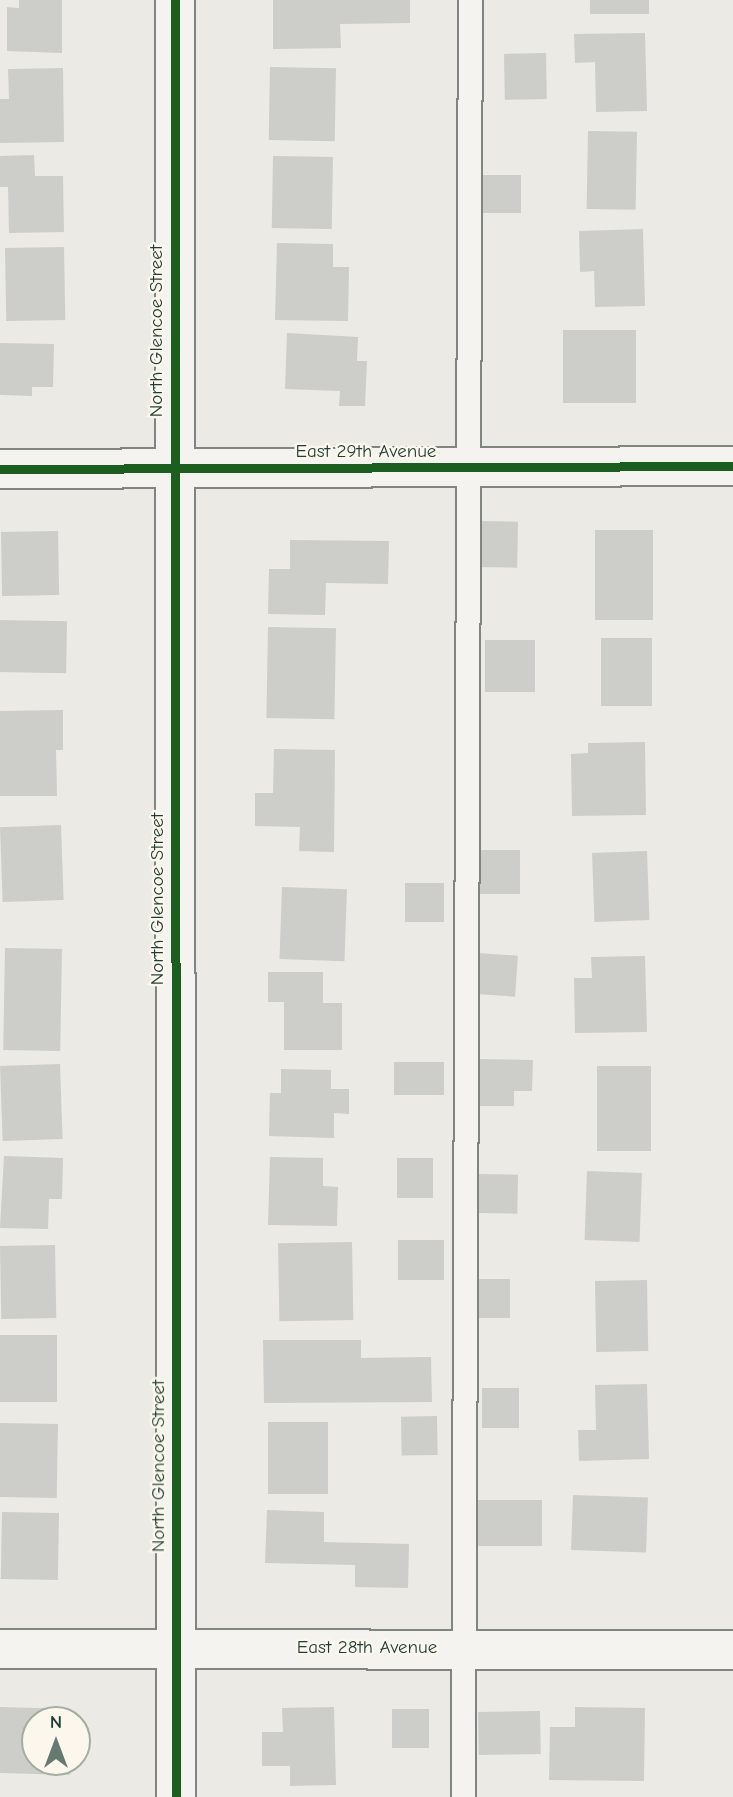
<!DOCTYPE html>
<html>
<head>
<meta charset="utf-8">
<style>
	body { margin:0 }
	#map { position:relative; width:733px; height:1797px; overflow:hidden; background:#ebeae4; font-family:"Comic Neue",sans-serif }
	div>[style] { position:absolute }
	.building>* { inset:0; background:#cdceca; transform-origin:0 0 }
	.roads { filter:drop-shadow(2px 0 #808581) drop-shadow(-2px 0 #808581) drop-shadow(0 2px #808581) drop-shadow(0 -2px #808581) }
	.lane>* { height:23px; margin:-11.5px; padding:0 11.5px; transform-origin:11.5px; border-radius:11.5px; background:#f4f3ef }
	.street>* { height:38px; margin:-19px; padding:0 19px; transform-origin:19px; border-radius:19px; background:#f4f3ef }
	.secondary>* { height:38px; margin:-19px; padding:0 19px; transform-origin:19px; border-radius:19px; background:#f4f3ef }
	.cycleway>* { height:9px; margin:-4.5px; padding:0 4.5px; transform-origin:4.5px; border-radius:4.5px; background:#1b5e20 }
	span { translate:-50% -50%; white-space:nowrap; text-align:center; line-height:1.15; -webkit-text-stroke:5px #fbf7ec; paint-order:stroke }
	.street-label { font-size:19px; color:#1f3d34 }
	.north { position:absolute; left:21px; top:1706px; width:70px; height:70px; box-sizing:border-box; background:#fbf7ec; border:2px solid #a3ada2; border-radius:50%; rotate:0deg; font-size:19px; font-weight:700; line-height:28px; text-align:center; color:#1f3d34 }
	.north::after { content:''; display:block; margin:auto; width:24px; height:32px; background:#667a72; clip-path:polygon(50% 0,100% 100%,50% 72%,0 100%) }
</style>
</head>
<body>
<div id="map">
	<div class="building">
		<i style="clip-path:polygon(19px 0,62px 0,62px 53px,7px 51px,7px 7px,19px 8px)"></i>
		<i style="clip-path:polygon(273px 0,410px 0,410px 23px,340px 24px,341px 48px,273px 49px)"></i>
		<i style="left:590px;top:0;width:59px;height:14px"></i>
		<i style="clip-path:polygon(645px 33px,647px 111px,596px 112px,595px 62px,575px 63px,574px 34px)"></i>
		<i style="left:546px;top:53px;width:46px;height:42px;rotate:89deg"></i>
		<i style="left:270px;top:67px;width:66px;height:73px;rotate:1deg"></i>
		<i style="clip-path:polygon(63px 68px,64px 142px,0 143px,0 99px,9px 99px,8px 69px)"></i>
		<i style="left:588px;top:131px;width:49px;height:78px;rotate:1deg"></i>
		<i style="clip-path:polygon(34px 155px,35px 176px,63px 176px,64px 232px,9px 233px,8px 187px,0 187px,0 156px)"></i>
		<i style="left:273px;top:156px;width:60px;height:72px;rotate:1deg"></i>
		<i style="left:483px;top:175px;width:38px;height:38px"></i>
		<i style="clip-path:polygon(643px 229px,645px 306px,595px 307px,594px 271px,580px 272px,579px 231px)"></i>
		<i style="clip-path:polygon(277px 243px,333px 244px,333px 267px,349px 267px,348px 321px,275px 320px)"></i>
		<i style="left:64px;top:247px;width:73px;height:59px;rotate:89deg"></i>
		<i style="left:563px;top:330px;width:73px;height:73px"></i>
		<i style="clip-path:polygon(287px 333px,358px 337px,357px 361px,367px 361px,365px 406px,339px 406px,340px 391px,285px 389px)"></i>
		<i style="clip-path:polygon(0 343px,54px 344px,53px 387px,32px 387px,32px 396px,0 395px)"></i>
		<i style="left:477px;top:521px;width:41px;height:46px;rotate:1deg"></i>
		<i style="left:595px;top:530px;width:58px;height:90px"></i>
		<i style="left:58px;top:531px;width:64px;height:57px;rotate:89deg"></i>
		<i style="clip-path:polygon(290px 540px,389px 541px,388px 584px,326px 583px,325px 615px,268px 614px,269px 569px,290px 569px)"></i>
		<i style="left:0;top:620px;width:67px;height:52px;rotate:1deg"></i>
		<i style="left:268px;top:627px;width:68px;height:91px;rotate:1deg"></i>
		<i style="left:601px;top:638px;width:51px;height:68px"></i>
		<i style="left:485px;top:640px;width:50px;height:52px"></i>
		<i style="clip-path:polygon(63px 710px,63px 750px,56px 750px,57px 796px,0 796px,0 711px)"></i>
		<i style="clip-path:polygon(645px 742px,646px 815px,572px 816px,571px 754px,588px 753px,588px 743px)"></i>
		<i style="clip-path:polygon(274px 749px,335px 750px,334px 852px,299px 851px,300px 827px,255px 826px,255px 793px,273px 793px)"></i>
		<i style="left:61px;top:825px;width:75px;height:61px;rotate:88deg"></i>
		<i style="left:476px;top:850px;width:44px;height:44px"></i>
		<i style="left:647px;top:851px;width:69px;height:55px;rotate:88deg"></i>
		<i style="left:405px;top:883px;width:39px;height:39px"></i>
		<i style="left:282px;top:887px;width:65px;height:72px;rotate:2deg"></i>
		<i style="left:5px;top:948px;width:57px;height:102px;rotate:1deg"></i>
		<i style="left:478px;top:953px;width:40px;height:41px;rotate:4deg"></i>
		<i style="clip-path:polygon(645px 956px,647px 1032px,575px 1033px,574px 978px,592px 978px,591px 957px)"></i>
		<i style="clip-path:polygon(268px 972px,323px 972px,323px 1003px,342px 1003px,342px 1050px,284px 1050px,284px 1002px,268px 1002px)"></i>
		<i style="clip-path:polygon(476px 1059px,533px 1060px,532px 1091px,514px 1091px,514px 1106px,475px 1106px)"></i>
		<i style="left:394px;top:1062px;width:50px;height:33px"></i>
		<i style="left:60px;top:1064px;width:75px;height:60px;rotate:88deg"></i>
		<i style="left:597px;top:1066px;width:54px;height:85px"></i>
		<i style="clip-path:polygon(281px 1069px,331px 1070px,331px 1089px,349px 1089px,349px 1114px,334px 1113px,334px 1138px,269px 1136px,270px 1093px,281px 1093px)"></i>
		<i style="clip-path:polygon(4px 1156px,63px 1158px,62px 1199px,49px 1199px,48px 1229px,0 1228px)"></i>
		<i style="clip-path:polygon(270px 1157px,323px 1158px,323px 1186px,338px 1187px,337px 1226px,268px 1225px)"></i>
		<i style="left:397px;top:1158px;width:36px;height:40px"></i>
		<i style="left:587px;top:1171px;width:55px;height:69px;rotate:2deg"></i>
		<i style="left:477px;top:1174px;width:41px;height:39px;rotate:1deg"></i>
		<i style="left:398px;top:1240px;width:46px;height:40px"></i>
		<i style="left:352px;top:1242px;width:78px;height:74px;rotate:89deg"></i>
		<i style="left:55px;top:1245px;width:73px;height:55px;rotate:89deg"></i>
		<i style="left:474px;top:1279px;width:36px;height:39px"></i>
		<i style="left:647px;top:1280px;width:71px;height:52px;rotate:89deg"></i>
		<i style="left:0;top:1335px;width:57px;height:67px"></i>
		<i style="clip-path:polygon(263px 1340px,361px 1340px,361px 1358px,431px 1357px,432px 1402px,264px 1403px)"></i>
		<i style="clip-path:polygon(647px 1384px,649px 1459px,579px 1461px,578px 1430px,596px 1430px,595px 1385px)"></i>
		<i style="left:519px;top:1388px;width:40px;height:37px;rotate:90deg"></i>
		<i style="left:437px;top:1416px;width:39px;height:36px;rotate:89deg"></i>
		<i style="left:268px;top:1422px;width:60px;height:72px"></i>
		<i style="left:0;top:1423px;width:58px;height:74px;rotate:1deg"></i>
		<i style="left:573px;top:1495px;width:75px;height:55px;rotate:2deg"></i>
		<i style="left:477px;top:1500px;width:65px;height:46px"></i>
		<i style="clip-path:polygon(267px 1510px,324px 1512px,324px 1542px,409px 1544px,408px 1588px,355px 1587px,355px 1565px,265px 1563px)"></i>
		<i style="left:2px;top:1512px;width:57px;height:67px;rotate:1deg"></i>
		<i style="clip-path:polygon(0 1707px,71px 1709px,71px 1720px,35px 1720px,35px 1762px,70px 1762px,70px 1775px,0 1773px)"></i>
		<i style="clip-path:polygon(334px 1707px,336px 1785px,290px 1786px,290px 1766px,262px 1766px,262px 1732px,283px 1732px,282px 1708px)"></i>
		<i style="clip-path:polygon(575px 1707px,645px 1708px,644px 1781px,549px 1780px,550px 1727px,575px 1727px)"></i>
		<i style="left:392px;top:1709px;width:37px;height:39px"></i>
		<i style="left:540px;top:1711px;width:43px;height:62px;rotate:89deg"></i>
	</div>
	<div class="roads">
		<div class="lane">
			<i style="left:463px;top:1797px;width:1797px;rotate:-89.78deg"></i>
		</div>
		<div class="street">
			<i style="left:175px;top:0;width:1797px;rotate:89.97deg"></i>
			<i style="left:0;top:1649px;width:733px;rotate:0.08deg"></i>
		</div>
		<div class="secondary">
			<i style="left:0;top:469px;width:733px;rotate:-0.23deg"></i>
		</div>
	</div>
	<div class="cycleway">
		<i style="left:175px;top:0;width:1797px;rotate:89.97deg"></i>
		<i style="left:0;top:469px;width:733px;rotate:-0.23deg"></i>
	</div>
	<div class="street-label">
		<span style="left:157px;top:331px;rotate:-90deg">North Glencoe Street</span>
		<span style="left:366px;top:452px">East 29th Avenue</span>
		<span style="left:158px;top:899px;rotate:-90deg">North Glencoe Street</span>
		<span style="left:159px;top:1466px;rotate:-90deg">North Glencoe Street</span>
		<span style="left:367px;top:1648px">East 28th Avenue</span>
	</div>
	<div class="north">N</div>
</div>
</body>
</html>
